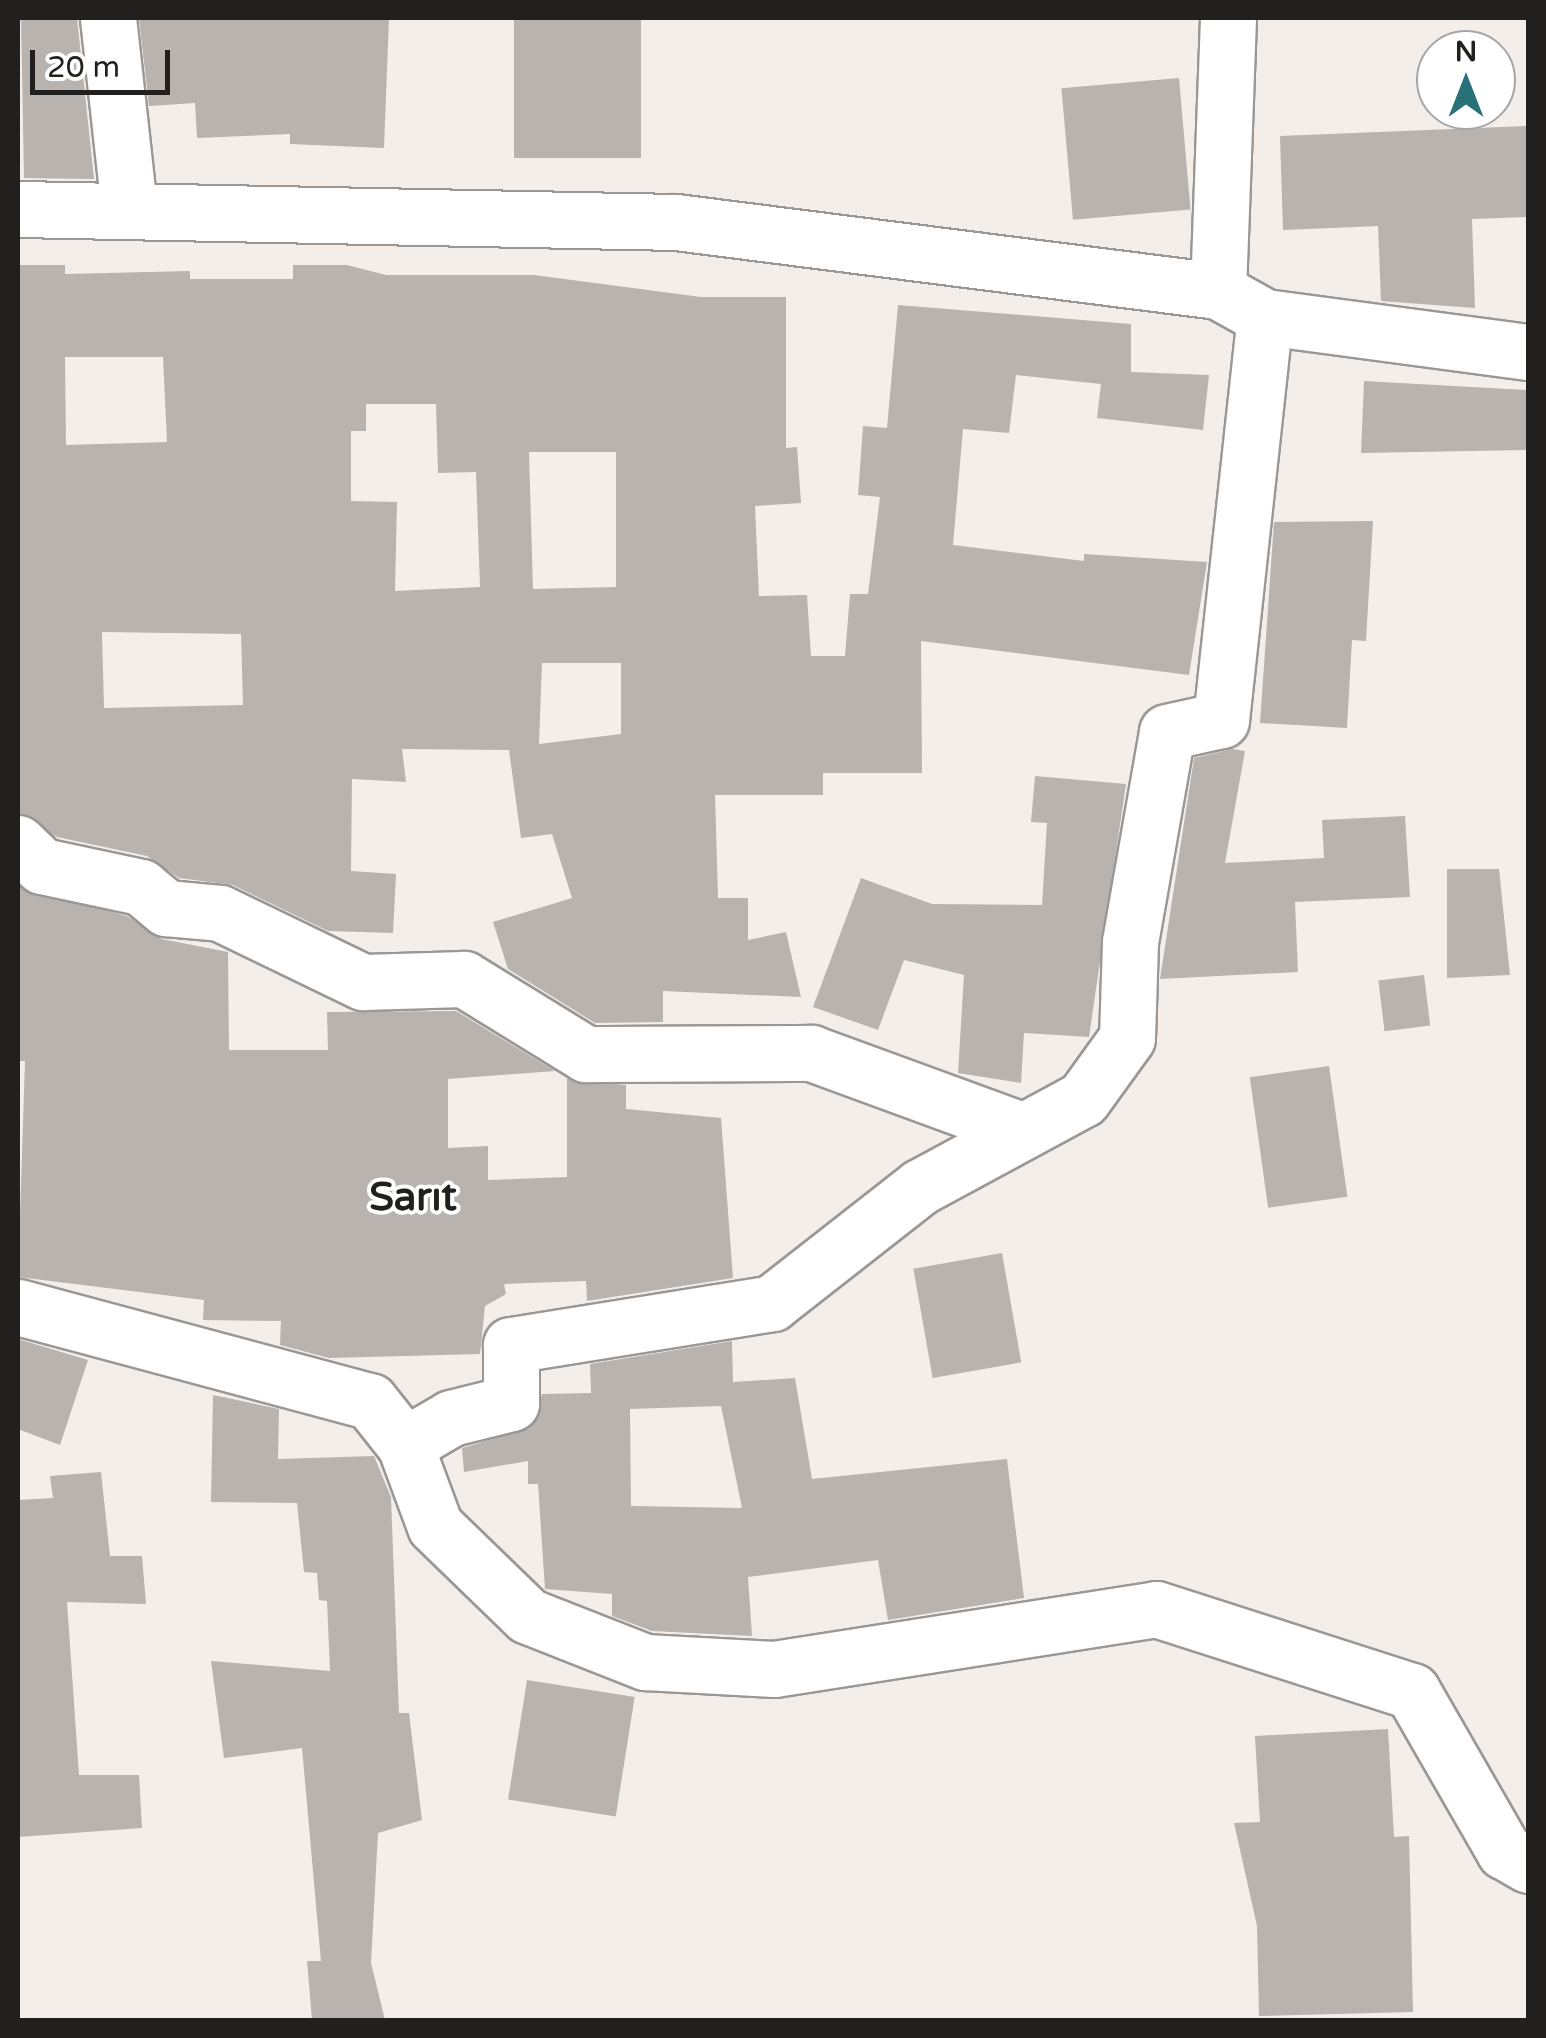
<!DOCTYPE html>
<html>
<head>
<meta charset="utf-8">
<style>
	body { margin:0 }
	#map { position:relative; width:1546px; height:2038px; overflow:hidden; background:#f3eeea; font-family:"Varela Round",sans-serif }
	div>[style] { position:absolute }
	.building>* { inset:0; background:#b8b3af; transform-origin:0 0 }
	.roads { filter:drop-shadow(2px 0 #9c9793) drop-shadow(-2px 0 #9c9793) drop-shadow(0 2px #9c9793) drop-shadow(0 -2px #9c9793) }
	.minor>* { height:55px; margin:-27.5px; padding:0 27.5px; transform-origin:27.5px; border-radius:27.5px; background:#fff }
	span { translate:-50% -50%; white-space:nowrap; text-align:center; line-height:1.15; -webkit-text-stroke:8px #fff; paint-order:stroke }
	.quarter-label { font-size:40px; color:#22201e; font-weight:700 }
	.frame { position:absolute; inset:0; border:20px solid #22201e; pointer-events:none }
	.north { position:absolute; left:1416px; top:30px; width:100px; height:100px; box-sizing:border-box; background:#fff; border:2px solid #a7a6a5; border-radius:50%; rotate:0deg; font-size:28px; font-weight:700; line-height:40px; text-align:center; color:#22201e }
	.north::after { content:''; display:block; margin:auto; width:35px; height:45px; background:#287178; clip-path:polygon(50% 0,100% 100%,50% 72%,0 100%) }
	.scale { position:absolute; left:30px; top:50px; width:140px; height:45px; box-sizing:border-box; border:5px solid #22201e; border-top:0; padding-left:12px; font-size:30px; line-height:35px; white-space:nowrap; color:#22201e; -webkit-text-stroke:8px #fff; paint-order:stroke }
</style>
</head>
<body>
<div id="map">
	<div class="building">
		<i style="clip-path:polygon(21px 18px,77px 18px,94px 179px,24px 178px)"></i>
		<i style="clip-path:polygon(139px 18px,389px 18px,384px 148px,290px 144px,290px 134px,197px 138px,195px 103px,149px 106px)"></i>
		<i style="left:514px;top:18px;width:127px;height:140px"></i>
		<i style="left:1179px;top:78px;width:132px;height:118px;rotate:85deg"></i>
		<i style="clip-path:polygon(1528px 126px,1528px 217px,1472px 219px,1475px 308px,1381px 301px,1378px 226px,1283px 230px,1280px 136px)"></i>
		<i style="clip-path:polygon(evenodd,18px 265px,65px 265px,65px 274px,190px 271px,190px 279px,293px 279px,293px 265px,347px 265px,386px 275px,534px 275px,701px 297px,786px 297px,786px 448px,797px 447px,801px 503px,755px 506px,759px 596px,807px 595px,811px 656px,845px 656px,850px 594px,868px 594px,880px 497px,858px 495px,863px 426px,887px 428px,898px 305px,1131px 324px,1131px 372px,1209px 375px,1203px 430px,1097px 418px,1101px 384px,1016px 375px,1009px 433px,963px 429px,953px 545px,1084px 561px,1084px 554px,1207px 562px,1189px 675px,921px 641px,922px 773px,823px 773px,823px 795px,715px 795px,718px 898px,748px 898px,748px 940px,786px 932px,801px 997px,663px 991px,663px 1022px,595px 1023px,508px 969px,493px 922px,572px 898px,552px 834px,521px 838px,509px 750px,402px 749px,406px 782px,352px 779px,351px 871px,396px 874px,393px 933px,328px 931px,233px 885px,179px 878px,147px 856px,57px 837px,18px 813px,18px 265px,65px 357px,163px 357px,167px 442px,66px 445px,65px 357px,18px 265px,366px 404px,436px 404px,438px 473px,476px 472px,480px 587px,395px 591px,397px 502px,351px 501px,351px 431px,366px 431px,366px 404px,18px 265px,529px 452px,616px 452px,616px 587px,533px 589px,529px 452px,18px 265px,102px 632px,241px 634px,243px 705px,104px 708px,102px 632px,18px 265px,542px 663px,621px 663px,621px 734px,539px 744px,542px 663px)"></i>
		<i style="clip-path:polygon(1364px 381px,1528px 390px,1528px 450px,1361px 453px)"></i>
		<i style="clip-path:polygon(1373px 521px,1366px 641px,1352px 640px,1347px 728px,1260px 723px,1274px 522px)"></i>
		<i style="clip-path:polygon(1232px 749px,1245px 751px,1225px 863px,1324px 858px,1322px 820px,1405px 816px,1410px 897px,1295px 902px,1298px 972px,1160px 979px,1194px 758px)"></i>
		<i style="clip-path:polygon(1035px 776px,1126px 784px,1089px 1037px,1024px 1033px,1021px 1083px,958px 1073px,964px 975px,904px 960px,878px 1030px,813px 1007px,861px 878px,932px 904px,1042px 905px,1047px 823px,1031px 822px)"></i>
		<i style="clip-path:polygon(1447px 869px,1499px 869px,1510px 975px,1447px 978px)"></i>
		<i style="clip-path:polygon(18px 886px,127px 916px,162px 939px,228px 952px,229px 1050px,328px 1050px,327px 1012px,456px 1011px,555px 1071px,448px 1079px,448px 1148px,488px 1146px,488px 1180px,567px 1177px,567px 1079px,626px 1085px,626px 1109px,721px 1118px,733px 1278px,587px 1301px,586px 1281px,504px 1284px,506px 1294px,485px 1306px,480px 1354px,329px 1358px,280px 1345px,281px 1321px,203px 1320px,204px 1300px,18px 1277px,25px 1061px,18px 1061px)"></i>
		<i style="left:1424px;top:975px;width:51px;height:46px;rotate:83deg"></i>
		<i style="left:1329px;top:1066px;width:132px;height:80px;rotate:82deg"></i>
		<i style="left:1002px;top:1253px;width:111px;height:90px;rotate:80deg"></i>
		<i style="clip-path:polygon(18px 1339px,88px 1360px,60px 1445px,18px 1429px)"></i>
		<i style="clip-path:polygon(evenodd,732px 1341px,733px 1382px,795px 1378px,812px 1479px,1007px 1459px,1024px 1598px,888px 1620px,878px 1560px,748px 1577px,752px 1636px,652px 1631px,612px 1616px,612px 1594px,545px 1589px,538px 1484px,528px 1484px,528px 1461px,464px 1472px,462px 1448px,530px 1428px,542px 1394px,591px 1393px,590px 1364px,732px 1341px,721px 1406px,742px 1508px,631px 1506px,630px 1409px,721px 1406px)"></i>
		<i style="clip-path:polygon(213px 1395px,279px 1409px,278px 1459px,374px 1456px,391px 1497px,399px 1713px,409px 1713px,422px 1820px,378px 1833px,371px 1963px,385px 2020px,312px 2020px,307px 1961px,321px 1961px,302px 1748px,224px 1758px,211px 1661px,330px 1671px,327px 1601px,319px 1600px,317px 1573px,304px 1572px,297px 1503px,211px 1502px)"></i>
		<i style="clip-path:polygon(101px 1472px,110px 1556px,142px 1556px,146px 1604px,67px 1602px,79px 1775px,139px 1775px,142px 1828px,18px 1837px,18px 1500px,53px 1498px,50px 1476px)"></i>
		<i style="left:527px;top:1680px;width:109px;height:121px;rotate:9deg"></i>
		<i style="clip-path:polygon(1388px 1729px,1394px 1837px,1409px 1836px,1413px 2012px,1259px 2016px,1257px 1926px,1234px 1823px,1260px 1822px,1255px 1736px)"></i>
	</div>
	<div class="roads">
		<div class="minor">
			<i style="left:108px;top:18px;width:191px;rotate:83.7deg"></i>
			<i style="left:18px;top:209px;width:658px;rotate:1.13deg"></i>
			<i style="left:676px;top:222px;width:546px;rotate:7.26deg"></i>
			<i style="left:1218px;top:291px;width:54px;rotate:29deg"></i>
			<i style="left:1265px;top:317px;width:265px;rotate:7.6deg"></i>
			<i style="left:1218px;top:291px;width:273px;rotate:-87.9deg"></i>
			<i style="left:18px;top:843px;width:33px;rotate:44deg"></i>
			<i style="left:42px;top:866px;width:101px;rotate:12deg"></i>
			<i style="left:141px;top:887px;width:33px;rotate:40deg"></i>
			<i style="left:166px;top:908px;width:54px;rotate:5.3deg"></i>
			<i style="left:220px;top:913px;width:159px;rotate:25.8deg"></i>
			<i style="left:363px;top:982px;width:101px;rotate:-1.7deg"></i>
			<i style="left:464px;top:979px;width:143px;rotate:31.6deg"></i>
			<i style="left:586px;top:1054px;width:225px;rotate:-0.3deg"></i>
			<i style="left:811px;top:1053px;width:218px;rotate:20.1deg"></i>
			<i style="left:18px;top:1307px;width:364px;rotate:15deg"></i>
			<i style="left:370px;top:1401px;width:56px;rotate:51.5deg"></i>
			<i style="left:405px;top:1445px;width:53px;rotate:-30.4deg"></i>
			<i style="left:451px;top:1418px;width:62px;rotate:-14deg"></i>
			<i style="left:511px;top:1403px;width:58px;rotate:-90deg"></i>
			<i style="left:511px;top:1345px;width:264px;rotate:-9.1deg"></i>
			<i style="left:772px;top:1303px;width:188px;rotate:-38.1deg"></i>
			<i style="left:920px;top:1187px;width:185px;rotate:-28.4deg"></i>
			<i style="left:1083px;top:1099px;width:75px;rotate:-54.2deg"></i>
			<i style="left:1127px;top:1038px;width:96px;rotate:-88.2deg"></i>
			<i style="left:1130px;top:942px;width:213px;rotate:-80deg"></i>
			<i style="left:1167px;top:732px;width:55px;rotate:-12.5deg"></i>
			<i style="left:1221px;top:720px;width:405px;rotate:-83.8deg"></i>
			<i style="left:405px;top:1445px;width:86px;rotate:69.7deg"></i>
			<i style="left:435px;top:1526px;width:129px;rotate:44.1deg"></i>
			<i style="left:528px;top:1616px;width:126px;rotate:21.5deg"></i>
			<i style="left:645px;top:1662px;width:129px;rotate:3.1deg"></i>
			<i style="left:774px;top:1669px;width:387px;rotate:-8.9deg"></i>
			<i style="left:1156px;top:1609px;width:269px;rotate:17.8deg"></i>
			<i style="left:1412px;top:1691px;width:185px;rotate:60.1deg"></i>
			<i style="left:1504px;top:1851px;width:28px;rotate:30deg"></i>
		</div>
	</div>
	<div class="quarter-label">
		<span style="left:413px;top:1197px">Sarıt</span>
	</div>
	<div class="frame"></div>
	<div class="north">N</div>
	<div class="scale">20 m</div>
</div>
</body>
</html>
